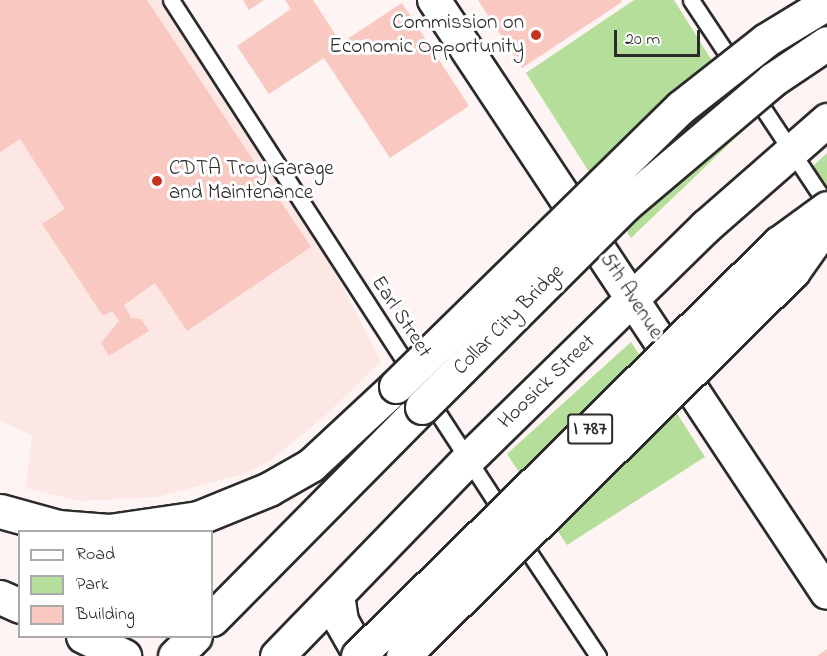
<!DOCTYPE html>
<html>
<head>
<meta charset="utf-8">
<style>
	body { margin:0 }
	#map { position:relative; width:827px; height:656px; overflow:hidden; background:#fef4f3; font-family:"Indie Flower",sans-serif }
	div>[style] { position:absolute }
	.built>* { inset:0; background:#fce7e4 }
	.green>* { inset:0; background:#b5de9a }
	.building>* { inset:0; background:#f9c8c1 }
	.roads { filter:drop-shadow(2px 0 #2b2b2b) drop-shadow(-2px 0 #2b2b2b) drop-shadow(0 2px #2b2b2b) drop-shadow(0 -2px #2b2b2b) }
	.lane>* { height:15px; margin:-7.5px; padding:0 7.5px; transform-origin:7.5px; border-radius:7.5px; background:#fff }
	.street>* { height:32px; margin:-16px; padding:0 16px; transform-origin:16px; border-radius:16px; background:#fff }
	.secondary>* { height:33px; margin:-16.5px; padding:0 16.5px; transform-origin:16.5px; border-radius:16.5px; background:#fff }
	.primary>* { height:33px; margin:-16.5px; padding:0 16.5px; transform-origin:16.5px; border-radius:16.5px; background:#fff }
	.highway>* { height:33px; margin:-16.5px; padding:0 16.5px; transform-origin:16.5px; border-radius:16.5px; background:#fff }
	.bridges { filter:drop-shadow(2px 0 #2b2b2b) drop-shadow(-2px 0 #2b2b2b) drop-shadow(0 2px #2b2b2b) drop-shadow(0 -2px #2b2b2b) }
	.highway-bridge>* { height:33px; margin:-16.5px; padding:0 16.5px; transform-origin:16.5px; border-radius:16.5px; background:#fff }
	.dots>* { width:16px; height:16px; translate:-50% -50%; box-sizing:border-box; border:3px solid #fff; border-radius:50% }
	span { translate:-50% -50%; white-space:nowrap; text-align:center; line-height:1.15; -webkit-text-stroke:6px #fff; paint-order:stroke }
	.shield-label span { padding:2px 4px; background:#fff; border:2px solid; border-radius:4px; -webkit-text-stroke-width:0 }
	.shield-label { font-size:20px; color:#2b2b2b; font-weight:700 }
	.poi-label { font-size:21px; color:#2b2b2b }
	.right { translate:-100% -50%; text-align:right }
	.left { translate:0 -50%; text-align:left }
	.street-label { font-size:21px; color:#2b2b2b }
	.legend { position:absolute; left:18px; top:530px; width:195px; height:108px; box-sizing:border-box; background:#fff; border:2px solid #aaa; margin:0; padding:8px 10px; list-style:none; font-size:18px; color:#2b2b2b }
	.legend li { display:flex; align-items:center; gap:12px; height:30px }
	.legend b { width:30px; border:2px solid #aaa }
	.scale { position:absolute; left:614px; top:30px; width:86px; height:27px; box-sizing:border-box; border:3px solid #2b2b2b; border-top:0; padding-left:8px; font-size:18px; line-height:21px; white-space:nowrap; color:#2b2b2b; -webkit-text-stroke:4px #fff; paint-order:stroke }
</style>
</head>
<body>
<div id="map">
	<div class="built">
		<i style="clip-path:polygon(0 0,159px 0,321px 245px,381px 361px,325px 416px,271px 460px,243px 474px,157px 497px,79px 501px,26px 488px,32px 435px,0 421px)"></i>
	</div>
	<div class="green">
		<i style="clip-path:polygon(634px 0,674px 0,751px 123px,631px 238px,526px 73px)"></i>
		<i style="clip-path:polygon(827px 153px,827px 190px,811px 168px)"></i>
		<i style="clip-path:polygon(631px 342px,705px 457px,567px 545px,507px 454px)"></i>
	</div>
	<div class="building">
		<i style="clip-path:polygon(0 0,147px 0,311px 247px,187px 331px,155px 283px,124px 305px,131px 318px,141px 319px,149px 331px,109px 356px,101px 343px,119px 321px,112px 311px,103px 316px,42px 224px,65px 209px,20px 139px,0 152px)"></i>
		<i style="clip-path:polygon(243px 0,264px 0,249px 10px)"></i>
		<i style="clip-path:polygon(285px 0,313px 0,341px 43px,402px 3px,469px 106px,390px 158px,324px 58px,269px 94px,237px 46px,291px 9px)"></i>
		<i style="clip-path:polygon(478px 0,621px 0,622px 2px,522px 68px)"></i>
		<i style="clip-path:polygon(827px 649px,827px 656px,817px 656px)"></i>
	</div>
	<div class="roads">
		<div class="lane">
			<i style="left:171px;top:0;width:444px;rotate:57.1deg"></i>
			<i style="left:691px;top:0;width:246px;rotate:56.4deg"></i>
			<i style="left:428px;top:398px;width:141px;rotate:56.9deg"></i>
			<i style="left:520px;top:539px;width:141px;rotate:56.3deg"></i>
		</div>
		<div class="street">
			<i style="left:434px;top:0;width:711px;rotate:56.47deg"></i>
		</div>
		<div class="secondary">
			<i style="left:337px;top:595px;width:26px;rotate:81deg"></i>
			<i style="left:341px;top:621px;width:40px;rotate:60.3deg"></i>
			<i style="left:0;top:597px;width:22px;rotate:24deg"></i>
			<i style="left:83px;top:636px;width:46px;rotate:26deg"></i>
		</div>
		<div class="primary">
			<i style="left:277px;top:656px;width:274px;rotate:-45.9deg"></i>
			<i style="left:468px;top:459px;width:333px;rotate:-44.4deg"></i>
			<i style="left:706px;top:226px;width:161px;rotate:-41.2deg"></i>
		</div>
		<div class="highway">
			<i style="left:0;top:511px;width:60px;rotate:15.4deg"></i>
			<i style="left:58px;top:527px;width:51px;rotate:4.5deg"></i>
			<i style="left:109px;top:531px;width:90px;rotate:-8.3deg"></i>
			<i style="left:198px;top:518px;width:77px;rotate:-22.2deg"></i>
			<i style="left:269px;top:489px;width:48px;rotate:-29.7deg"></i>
			<i style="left:311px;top:465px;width:116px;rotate:-42.9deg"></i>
			<i style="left:212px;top:619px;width:298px;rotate:-45.3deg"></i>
			<i style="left:175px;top:656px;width:28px;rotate:-45deg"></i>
		</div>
	</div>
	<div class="bridges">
		<div class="highway-bridge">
			<i style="left:396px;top:386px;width:399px;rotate:-44.4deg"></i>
			<i style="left:681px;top:107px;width:108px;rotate:-38.2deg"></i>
			<i style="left:766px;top:40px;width:71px;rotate:-31.2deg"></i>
			<i style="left:422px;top:407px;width:288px;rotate:-44.9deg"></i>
			<i style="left:626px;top:204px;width:192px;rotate:-40.3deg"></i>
			<i style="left:772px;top:80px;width:66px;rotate:-33.9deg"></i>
			<i style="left:358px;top:656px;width:590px;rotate:-44.45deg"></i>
			<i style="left:779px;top:243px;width:59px;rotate:-36.1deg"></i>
			<i style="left:403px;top:656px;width:548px;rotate:-44.63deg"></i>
			<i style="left:793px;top:271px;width:59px;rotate:-54.7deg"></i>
		</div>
	</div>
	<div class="dots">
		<i style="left:536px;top:35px;background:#c8321e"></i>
		<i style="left:157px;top:181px;background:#c8321e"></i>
	</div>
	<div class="shield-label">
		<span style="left:590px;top:429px">I 787</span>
	</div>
	<div class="poi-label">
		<span class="right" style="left:524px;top:35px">Commission on<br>Economic Opportunity</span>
		<span class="left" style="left:169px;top:181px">CDTA Troy Garage<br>and Maintenance</span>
	</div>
	<div class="street-label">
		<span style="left:631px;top:296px;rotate:57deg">5th Avenue</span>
		<span style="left:401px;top:317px;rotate:57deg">Earl Street</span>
		<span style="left:509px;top:320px;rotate:-45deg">Collar City Bridge</span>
		<span style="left:547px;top:382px;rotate:-44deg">Hoosick Street</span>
	</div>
	<ul class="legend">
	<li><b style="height:8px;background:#fff"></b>Road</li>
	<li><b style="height:16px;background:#b5de9a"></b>Park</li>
	<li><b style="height:16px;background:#f9c8c1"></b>Building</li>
	</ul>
	<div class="scale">20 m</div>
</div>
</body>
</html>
